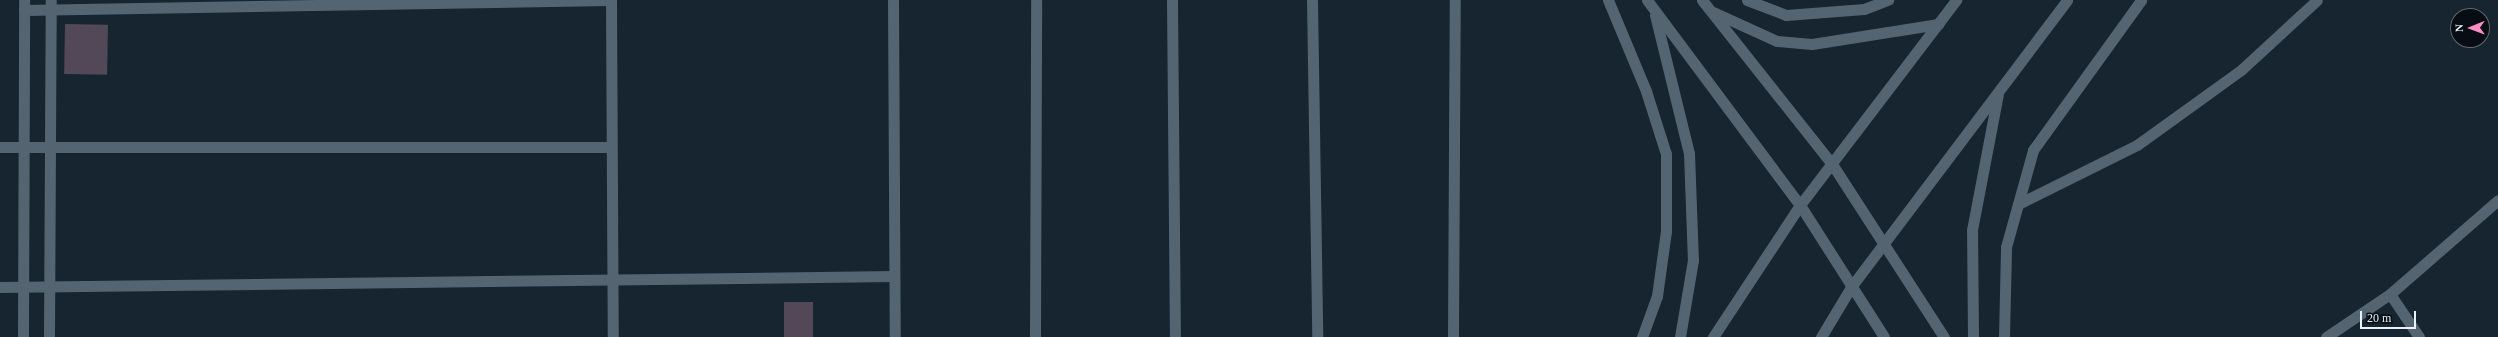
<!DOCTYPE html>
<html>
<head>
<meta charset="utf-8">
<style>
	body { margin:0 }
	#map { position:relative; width:2498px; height:337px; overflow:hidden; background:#16252f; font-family:Georgia,serif }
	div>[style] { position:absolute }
	.building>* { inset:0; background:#524858; transform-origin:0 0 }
	.minor>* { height:11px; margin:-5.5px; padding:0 5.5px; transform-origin:5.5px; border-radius:5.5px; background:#546571 }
	.secondary>* { height:11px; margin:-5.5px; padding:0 5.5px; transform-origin:5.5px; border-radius:5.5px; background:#546571 }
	span { translate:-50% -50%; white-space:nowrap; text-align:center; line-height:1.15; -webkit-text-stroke:3.5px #070d12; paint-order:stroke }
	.north { position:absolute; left:2450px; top:8px; width:40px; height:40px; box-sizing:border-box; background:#070d12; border:1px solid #61696f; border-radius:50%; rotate:269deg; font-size:11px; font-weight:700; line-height:16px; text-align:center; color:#e9f2fa }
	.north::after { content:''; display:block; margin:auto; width:14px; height:18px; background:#fc8fc2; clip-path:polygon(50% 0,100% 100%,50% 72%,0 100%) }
	.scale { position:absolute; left:2360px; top:311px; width:56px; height:18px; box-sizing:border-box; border:2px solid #e9f2fa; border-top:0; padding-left:5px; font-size:12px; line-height:14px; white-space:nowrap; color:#e9f2fa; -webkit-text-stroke:3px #070d12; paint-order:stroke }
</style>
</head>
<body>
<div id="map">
	<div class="building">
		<i style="left:65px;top:24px;width:43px;height:50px;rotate:1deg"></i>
		<i style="left:784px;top:302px;width:29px;height:35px"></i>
	</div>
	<div class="minor">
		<i style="left:611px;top:0;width:337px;rotate:89.7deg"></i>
		<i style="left:893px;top:0;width:337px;rotate:89.7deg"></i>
		<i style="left:1172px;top:0;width:337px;rotate:89.5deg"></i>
		<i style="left:1312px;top:0;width:337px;rotate:89.1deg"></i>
		<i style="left:1608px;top:0;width:99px;rotate:67.3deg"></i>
		<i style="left:1646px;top:91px;width:66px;rotate:72.4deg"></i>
		<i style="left:1666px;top:154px;width:77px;rotate:90deg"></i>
		<i style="left:1666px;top:231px;width:66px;rotate:97.9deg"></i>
		<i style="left:1657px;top:296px;width:44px;rotate:110.1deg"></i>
		<i style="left:1747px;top:0;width:42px;rotate:21deg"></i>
		<i style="left:1786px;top:15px;width:78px;rotate:-4.4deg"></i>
		<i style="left:1864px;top:9px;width:26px;rotate:-21deg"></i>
		<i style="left:24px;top:10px;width:586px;rotate:-0.98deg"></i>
		<i style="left:0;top:147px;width:611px"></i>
		<i style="left:2018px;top:204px;width:133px;rotate:-26.4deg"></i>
		<i style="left:2137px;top:145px;width:128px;rotate:-35.8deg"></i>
		<i style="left:2241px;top:70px;width:103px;rotate:-42.6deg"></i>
		<i style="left:0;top:287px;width:894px;rotate:-0.7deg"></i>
		<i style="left:2390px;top:294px;width:52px;rotate:56deg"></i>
		<i style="left:23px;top:337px;width:337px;rotate:-89.8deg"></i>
		<i style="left:49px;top:337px;width:337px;rotate:-89.7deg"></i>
		<i style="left:1035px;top:337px;width:337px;rotate:-89.8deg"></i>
		<i style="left:1453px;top:337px;width:337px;rotate:-89.7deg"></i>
		<i style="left:2004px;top:337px;width:90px;rotate:-88.7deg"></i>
		<i style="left:2006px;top:247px;width:101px;rotate:-74.4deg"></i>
		<i style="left:2033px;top:150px;width:185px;rotate:-54.2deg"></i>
		<i style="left:2326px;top:337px;width:77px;rotate:-33.9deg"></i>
		<i style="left:2390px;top:294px;width:143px;rotate:-41deg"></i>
	</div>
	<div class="secondary">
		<i style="left:1647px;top:0;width:256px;rotate:53.3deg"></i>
		<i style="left:1800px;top:205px;width:156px;rotate:57.5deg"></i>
		<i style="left:1702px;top:0;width:209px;rotate:51.6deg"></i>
		<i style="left:1832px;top:164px;width:206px;rotate:57.1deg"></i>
		<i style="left:1713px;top:12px;width:70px;rotate:24.4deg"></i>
		<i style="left:1777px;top:41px;width:35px;rotate:5deg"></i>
		<i style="left:1812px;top:44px;width:128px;rotate:-9deg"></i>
		<i style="left:1655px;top:15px;width:142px;rotate:76.2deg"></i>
		<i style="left:1689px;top:153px;width:107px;rotate:87.9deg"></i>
		<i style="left:1693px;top:260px;width:78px;rotate:99.6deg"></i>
		<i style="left:1713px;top:337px;width:158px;rotate:-56.6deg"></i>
		<i style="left:1800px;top:205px;width:258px;rotate:-52.7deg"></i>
		<i style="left:1821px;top:337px;width:58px;rotate:-59deg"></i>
		<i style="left:1851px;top:287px;width:359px;rotate:-53deg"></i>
		<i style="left:1973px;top:337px;width:107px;rotate:-90.5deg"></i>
		<i style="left:1972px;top:230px;width:138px;rotate:-79.2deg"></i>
	</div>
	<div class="north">N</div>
	<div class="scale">20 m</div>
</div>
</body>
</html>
